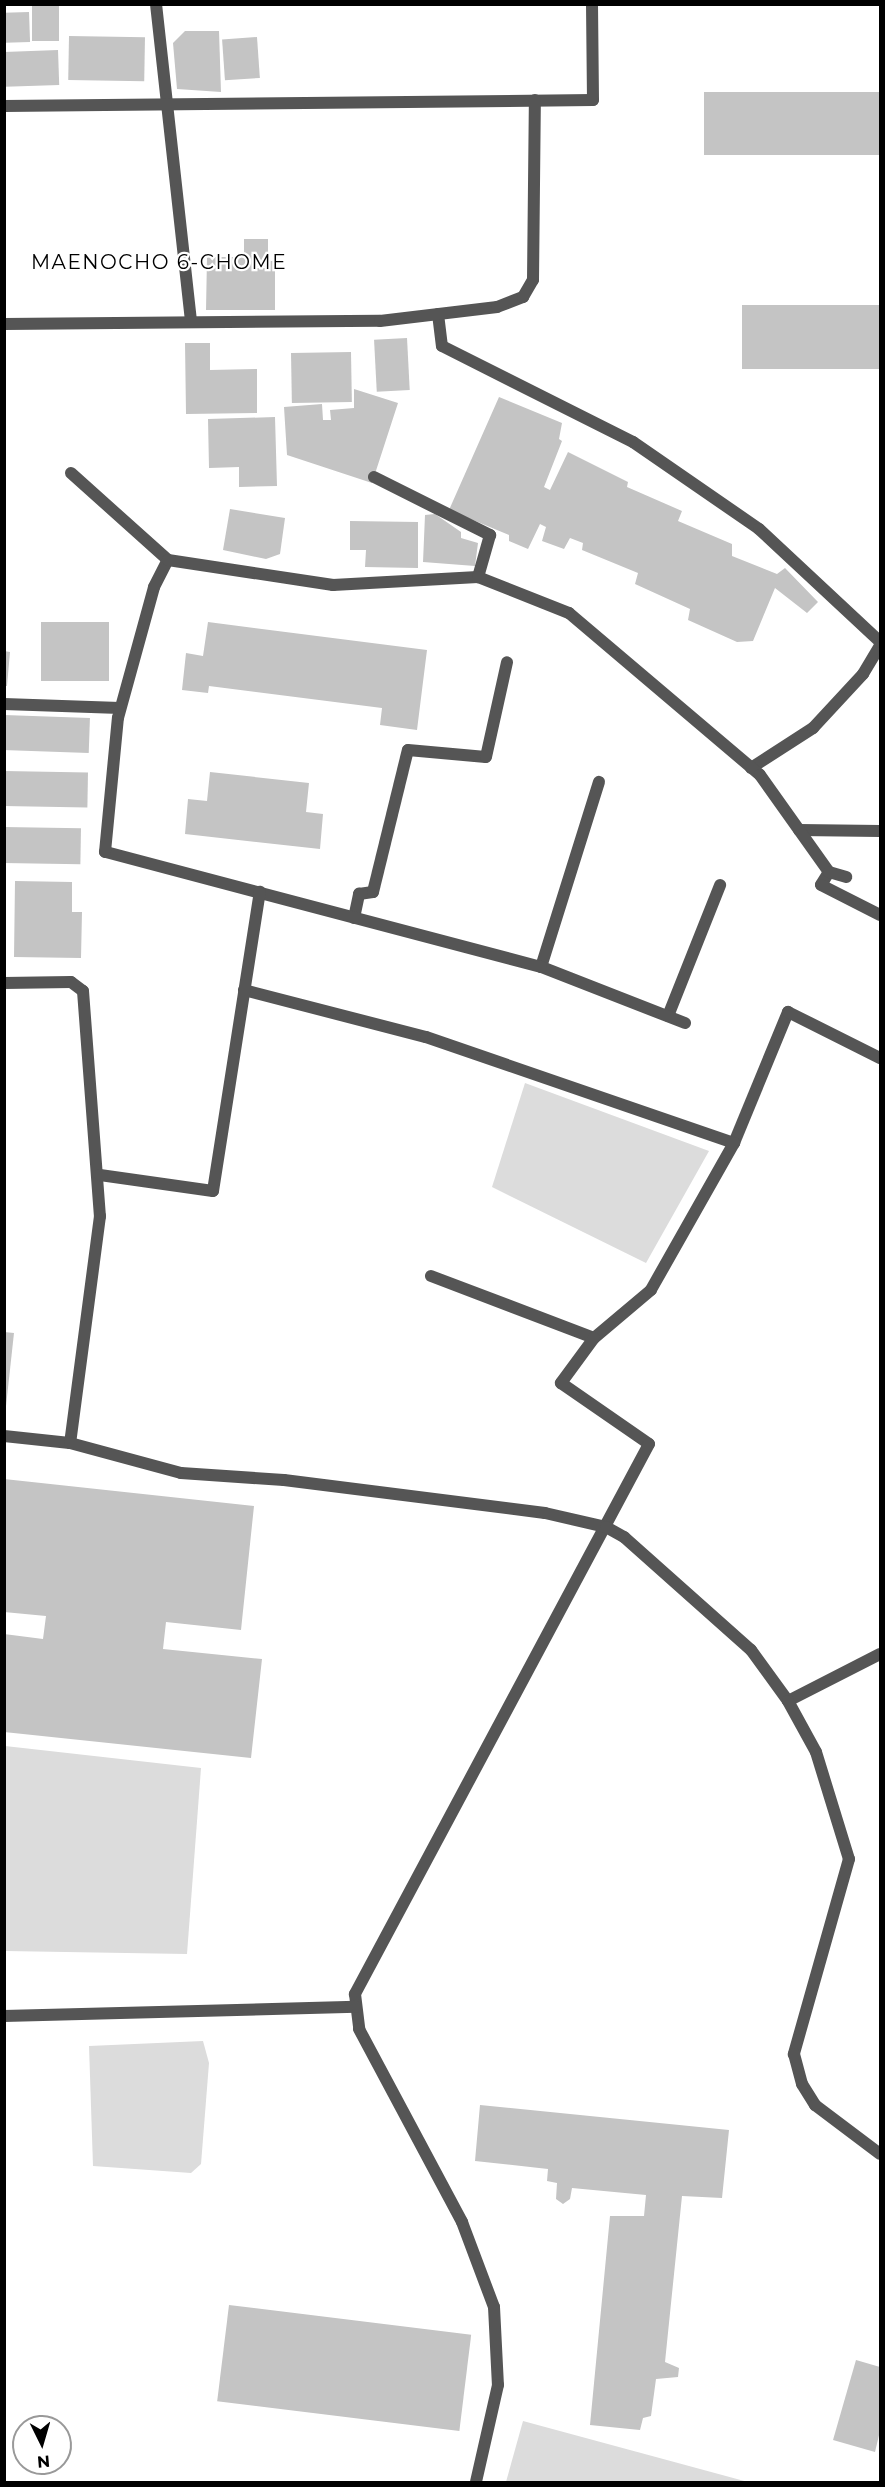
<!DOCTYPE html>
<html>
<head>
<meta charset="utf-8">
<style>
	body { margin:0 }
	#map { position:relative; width:885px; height:2487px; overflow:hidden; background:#fff; font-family:Montserrat,sans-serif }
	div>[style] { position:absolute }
	.green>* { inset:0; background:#dcdcdc }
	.building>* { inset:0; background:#c4c4c4; transform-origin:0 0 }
	.lane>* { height:12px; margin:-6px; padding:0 6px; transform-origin:6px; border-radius:6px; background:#555 }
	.street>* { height:12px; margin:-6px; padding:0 6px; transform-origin:6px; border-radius:6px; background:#555 }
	span { translate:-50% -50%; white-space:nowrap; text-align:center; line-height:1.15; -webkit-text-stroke:4.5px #fff; paint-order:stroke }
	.neighbourhood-label { font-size:20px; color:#000; letter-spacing:1.5px }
	.frame { position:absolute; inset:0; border:6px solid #000; pointer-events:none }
	.north { position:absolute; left:12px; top:2415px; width:60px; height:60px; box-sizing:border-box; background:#fff; border:2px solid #999; border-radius:50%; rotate:175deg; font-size:16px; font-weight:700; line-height:24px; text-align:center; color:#000 }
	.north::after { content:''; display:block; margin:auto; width:21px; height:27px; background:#000; clip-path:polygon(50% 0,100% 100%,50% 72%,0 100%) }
</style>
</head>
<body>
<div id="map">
	<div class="green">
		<i style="clip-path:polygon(525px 1083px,709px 1151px,646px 1263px,492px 1187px)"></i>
		<i style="clip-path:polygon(5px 1746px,201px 1768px,187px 1954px,5px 1951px)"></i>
		<i style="clip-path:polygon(203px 2041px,209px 2063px,201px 2164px,191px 2173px,93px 2166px,89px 2046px)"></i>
		<i style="clip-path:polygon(523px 2421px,748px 2482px,506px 2482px)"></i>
	</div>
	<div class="building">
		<i style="left:32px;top:4px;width:27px;height:37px"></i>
		<i style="left:29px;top:12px;width:30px;height:25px;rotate:88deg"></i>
		<i style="clip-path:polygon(185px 31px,219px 31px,221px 92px,177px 89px,173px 43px)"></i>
		<i style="left:69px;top:36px;width:76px;height:44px;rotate:1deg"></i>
		<i style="left:257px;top:37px;width:41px;height:35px;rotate:86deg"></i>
		<i style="left:58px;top:50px;width:35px;height:54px;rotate:88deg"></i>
		<i style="left:880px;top:92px;width:63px;height:176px;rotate:90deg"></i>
		<i style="clip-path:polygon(244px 239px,268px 239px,268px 261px,275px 261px,275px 310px,206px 310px,207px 257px,244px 257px)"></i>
		<i style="left:880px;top:305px;width:64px;height:138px;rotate:90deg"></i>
		<i style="left:407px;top:338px;width:52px;height:33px;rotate:87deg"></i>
		<i style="clip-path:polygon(185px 343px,210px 343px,210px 370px,257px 369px,257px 413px,186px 414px)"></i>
		<i style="left:351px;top:352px;width:50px;height:60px;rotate:89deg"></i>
		<i style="clip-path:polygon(354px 389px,398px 403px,372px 483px,287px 455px,284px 407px,322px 404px,323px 420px,331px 420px,330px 410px,354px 408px)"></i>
		<i style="clip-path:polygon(499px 397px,562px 423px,559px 439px,562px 441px,544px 487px,550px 490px,568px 452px,628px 482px,627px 487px,682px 511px,678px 521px,732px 544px,732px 556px,777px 574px,785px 568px,818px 602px,807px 613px,775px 588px,753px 641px,737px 642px,688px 620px,690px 609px,635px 584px,638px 573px,582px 550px,583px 543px,570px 538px,564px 549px,542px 541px,546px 527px,540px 524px,528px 549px,509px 541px,509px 535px,449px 510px)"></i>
		<i style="clip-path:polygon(275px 417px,277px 486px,239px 487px,239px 467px,209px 468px,208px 419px)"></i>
		<i style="clip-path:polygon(230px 509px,285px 518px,280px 554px,266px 559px,223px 550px)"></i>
		<i style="clip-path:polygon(435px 514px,461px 532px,461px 538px,478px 543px,475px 566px,423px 562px,425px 515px)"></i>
		<i style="clip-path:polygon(350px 521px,418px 522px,418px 568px,365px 567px,366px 550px,350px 550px)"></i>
		<i style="left:41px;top:622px;width:68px;height:59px"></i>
		<i style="clip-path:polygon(208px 622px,427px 650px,417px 730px,380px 725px,382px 708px,209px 686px,208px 693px,182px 690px,186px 653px,203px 656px)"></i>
		<i style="clip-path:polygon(4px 651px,10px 652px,7px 686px,4px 686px)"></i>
		<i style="left:4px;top:715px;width:86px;height:35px;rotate:2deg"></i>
		<i style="left:4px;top:771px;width:84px;height:35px;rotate:1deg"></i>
		<i style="clip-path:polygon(210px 772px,309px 783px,306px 812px,323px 814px,320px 849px,185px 834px,188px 799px,207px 801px)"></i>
		<i style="left:4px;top:827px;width:77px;height:36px;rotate:1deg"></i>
		<i style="clip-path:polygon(15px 881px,72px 882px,72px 912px,82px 912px,81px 958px,14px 957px)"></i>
		<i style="clip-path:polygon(4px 1332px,14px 1333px,6px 1406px,4px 1406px)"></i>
		<i style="clip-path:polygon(4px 1479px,254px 1506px,241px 1630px,166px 1622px,163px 1649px,262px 1659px,251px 1758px,4px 1732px,4px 1634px,43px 1639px,46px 1616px,4px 1612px)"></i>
		<i style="clip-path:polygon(480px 2105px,729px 2130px,722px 2198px,682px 2196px,665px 2362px,679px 2368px,678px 2377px,656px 2379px,651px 2416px,643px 2418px,640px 2430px,590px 2425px,610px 2216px,644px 2216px,646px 2195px,572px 2188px,570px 2199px,563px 2204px,556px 2199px,557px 2183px,547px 2181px,548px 2169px,475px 2161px)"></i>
		<i style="left:229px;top:2305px;width:244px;height:97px;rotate:7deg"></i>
		<i style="clip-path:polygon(856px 2360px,880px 2367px,880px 2431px,875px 2452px,833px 2440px)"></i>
	</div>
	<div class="lane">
		<i style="left:71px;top:473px;width:130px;rotate:41.9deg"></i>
		<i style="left:374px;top:477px;width:130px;rotate:26.6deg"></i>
		<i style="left:490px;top:535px;width:44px;rotate:105.9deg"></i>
		<i style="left:751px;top:768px;width:74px;rotate:-32.8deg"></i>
		<i style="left:813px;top:728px;width:74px;rotate:-47.2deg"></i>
		<i style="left:863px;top:674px;width:33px;rotate:-59deg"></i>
		<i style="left:799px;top:830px;width:81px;rotate:0.7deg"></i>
		<i style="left:829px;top:872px;width:15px;rotate:122deg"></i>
		<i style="left:821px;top:885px;width:66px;rotate:27deg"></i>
		<i style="left:354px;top:918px;width:25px;rotate:-78deg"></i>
		<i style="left:359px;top:894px;width:14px;rotate:-8deg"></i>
		<i style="left:373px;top:892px;width:146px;rotate:-76.2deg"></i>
		<i style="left:408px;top:750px;width:78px;rotate:5.1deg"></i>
		<i style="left:486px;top:757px;width:97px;rotate:-77.5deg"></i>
		<i style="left:541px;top:967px;width:194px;rotate:-72.6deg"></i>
		<i style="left:668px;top:1016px;width:141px;rotate:-68.3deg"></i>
		<i style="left:734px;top:1143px;width:142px;rotate:-67.6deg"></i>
		<i style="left:788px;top:1012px;width:103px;rotate:26.6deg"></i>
		<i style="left:431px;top:1276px;width:174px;rotate:20.8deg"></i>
		<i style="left:788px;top:1701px;width:103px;rotate:-27.1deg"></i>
	</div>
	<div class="street">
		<i style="left:156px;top:4px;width:320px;rotate:83.7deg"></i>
		<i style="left:4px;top:106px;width:589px;rotate:-0.58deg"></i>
		<i style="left:593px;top:100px;width:96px;rotate:-90.6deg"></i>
		<i style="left:438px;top:314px;width:32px;rotate:83deg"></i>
		<i style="left:442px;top:346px;width:214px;rotate:26.7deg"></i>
		<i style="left:633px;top:442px;width:153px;rotate:34.6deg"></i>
		<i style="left:759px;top:529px;width:166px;rotate:43deg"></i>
		<i style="left:4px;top:324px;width:376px;rotate:-0.5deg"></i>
		<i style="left:380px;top:321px;width:118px;rotate:-6.8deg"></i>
		<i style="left:497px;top:307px;width:28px;rotate:-21deg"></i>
		<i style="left:523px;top:297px;width:20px;rotate:-60deg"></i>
		<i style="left:533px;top:280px;width:180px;rotate:-89.4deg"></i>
		<i style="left:4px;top:704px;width:116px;rotate:2deg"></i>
		<i style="left:4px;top:983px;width:67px;rotate:-0.9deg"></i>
		<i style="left:71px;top:982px;width:15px;rotate:37deg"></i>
		<i style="left:83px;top:991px;width:226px;rotate:85.7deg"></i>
		<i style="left:100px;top:1216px;width:229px;rotate:97.5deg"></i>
		<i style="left:244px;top:990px;width:188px;rotate:14.5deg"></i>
		<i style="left:426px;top:1037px;width:326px;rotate:19deg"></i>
		<i style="left:734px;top:1143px;width:169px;rotate:119.5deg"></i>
		<i style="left:651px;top:1290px;width:75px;rotate:139.9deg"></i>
		<i style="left:594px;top:1338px;width:56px;rotate:126.3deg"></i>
		<i style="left:561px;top:1383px;width:107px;rotate:34.7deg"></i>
		<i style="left:649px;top:1444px;width:624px;rotate:118.13deg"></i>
		<i style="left:355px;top:1994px;width:35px;rotate:83deg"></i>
		<i style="left:359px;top:2029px;width:219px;rotate:61.9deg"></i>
		<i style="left:462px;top:2222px;width:91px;rotate:69.4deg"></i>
		<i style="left:494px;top:2307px;width:78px;rotate:87.1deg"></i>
		<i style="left:498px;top:2385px;width:99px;rotate:102.8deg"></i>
		<i style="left:685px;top:1023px;width:155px;rotate:-158.7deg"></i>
		<i style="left:541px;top:967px;width:451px;rotate:-165.2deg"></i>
		<i style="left:105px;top:852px;width:135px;rotate:-84.5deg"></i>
		<i style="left:118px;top:718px;width:136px;rotate:-74.6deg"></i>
		<i style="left:154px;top:587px;width:30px;rotate:-63deg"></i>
		<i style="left:168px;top:560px;width:167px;rotate:8.6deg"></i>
		<i style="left:333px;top:585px;width:145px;rotate:-3.2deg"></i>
		<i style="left:478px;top:577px;width:98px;rotate:21.6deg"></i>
		<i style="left:569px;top:613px;width:250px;rotate:40.3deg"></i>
		<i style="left:760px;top:775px;width:119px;rotate:54.6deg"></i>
		<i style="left:829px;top:872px;width:18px;rotate:16deg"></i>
		<i style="left:100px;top:1175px;width:114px;rotate:8.1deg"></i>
		<i style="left:213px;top:1191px;width:303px;rotate:-81.1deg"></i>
		<i style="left:4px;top:1436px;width:66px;rotate:6.1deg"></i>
		<i style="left:70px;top:1443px;width:115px;rotate:15.1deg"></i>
		<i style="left:181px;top:1473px;width:103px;rotate:3.9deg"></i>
		<i style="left:284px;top:1480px;width:263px;rotate:7.2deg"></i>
		<i style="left:545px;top:1513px;width:63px;rotate:12.9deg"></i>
		<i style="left:606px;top:1527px;width:21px;rotate:29deg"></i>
		<i style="left:624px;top:1537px;width:170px;rotate:41.7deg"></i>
		<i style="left:751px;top:1650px;width:63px;rotate:54deg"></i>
		<i style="left:788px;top:1701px;width:58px;rotate:61.2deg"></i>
		<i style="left:816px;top:1752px;width:112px;rotate:72.9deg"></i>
		<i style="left:849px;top:1859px;width:203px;rotate:105.8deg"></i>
		<i style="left:794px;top:2054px;width:31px;rotate:75deg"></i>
		<i style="left:802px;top:2084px;width:25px;rotate:58deg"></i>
		<i style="left:815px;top:2105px;width:81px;rotate:37deg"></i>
		<i style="left:4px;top:2016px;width:352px;rotate:-1.5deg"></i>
	</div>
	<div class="neighbourhood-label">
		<span style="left:159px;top:262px">MAENOCHO 6-CHOME</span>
	</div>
	<div class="frame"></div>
	<div class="north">N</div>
</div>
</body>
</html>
